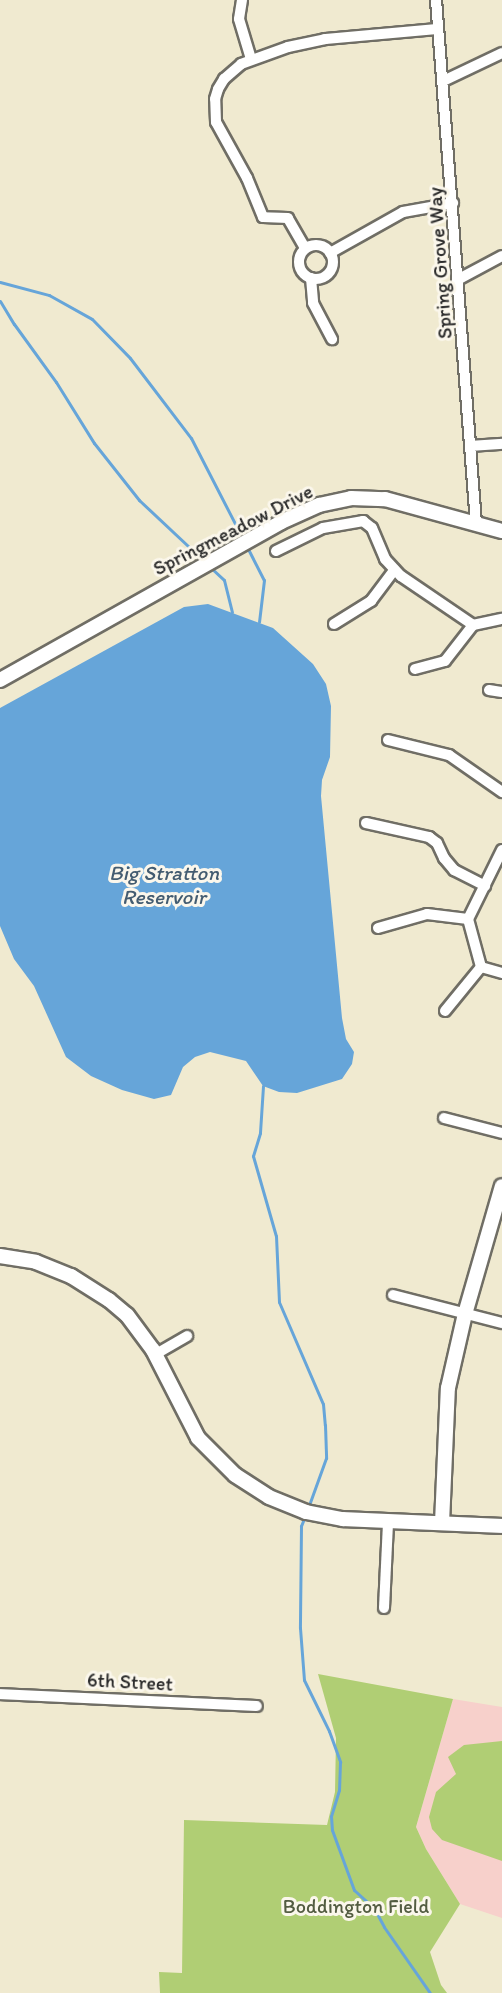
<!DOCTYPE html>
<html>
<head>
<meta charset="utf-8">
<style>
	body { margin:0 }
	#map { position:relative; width:502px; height:1993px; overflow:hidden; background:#f0ead0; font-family:Itim,sans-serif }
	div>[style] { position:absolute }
	.built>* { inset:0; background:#f7d0cb }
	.green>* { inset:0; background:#b0ce74 }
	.water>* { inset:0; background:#66a5d9 }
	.stream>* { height:3px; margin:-1.5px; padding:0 1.5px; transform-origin:1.5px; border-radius:1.5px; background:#66a5d9 }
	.roads { filter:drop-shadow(2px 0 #706e65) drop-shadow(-2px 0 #706e65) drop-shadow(0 2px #706e65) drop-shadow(0 -2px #706e65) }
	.minor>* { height:10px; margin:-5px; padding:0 5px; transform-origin:5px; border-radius:5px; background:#fff }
	.minor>.ring { margin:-5px; padding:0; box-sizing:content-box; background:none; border:10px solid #fff; border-radius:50% }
	.tertiary>* { height:14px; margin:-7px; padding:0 7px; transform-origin:7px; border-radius:7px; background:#fff }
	span { translate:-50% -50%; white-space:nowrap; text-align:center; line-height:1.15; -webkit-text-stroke:6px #fbf7ec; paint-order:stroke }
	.street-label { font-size:20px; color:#2b2b2b }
	.park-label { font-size:20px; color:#535c41 }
	.water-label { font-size:21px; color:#435c71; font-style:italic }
</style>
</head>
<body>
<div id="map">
	<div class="built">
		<i style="clip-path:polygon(453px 1699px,502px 1707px,502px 1918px,460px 1904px,426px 1849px,416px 1827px)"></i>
	</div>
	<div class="green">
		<i style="clip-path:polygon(318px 1674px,453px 1699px,416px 1827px,426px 1849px,460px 1904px,430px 1952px,441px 1985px,447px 1993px,160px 1993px,159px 1972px,182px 1973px,184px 1820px,327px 1825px,335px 1792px,336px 1738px)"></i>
		<i style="clip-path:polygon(502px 1741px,502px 1861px,442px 1840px,432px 1829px,429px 1817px,436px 1792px,456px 1774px,448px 1757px,464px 1745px)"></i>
	</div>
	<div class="water">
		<i style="clip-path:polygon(208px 604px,273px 628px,313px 664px,326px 684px,331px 706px,330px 757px,322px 780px,321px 796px,342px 1018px,346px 1039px,354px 1052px,352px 1064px,342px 1079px,297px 1093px,279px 1092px,263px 1086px,246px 1061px,210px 1052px,195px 1057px,183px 1067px,171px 1095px,154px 1099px,122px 1090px,91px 1076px,66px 1057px,34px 986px,14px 959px,0 926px,0 708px,184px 607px)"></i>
	</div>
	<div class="stream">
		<i style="left:0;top:282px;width:51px;rotate:14.9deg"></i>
		<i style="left:49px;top:295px;width:49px;rotate:29.2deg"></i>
		<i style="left:92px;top:319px;width:54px;rotate:45.7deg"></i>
		<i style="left:130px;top:358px;width:101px;rotate:52.7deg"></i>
		<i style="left:191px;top:438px;width:114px;rotate:62.8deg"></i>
		<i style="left:0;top:301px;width:27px;rotate:59deg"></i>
		<i style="left:14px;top:324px;width:72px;rotate:54.1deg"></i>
		<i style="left:56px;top:382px;width:72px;rotate:58.1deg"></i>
		<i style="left:94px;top:443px;width:73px;rotate:51.7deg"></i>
		<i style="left:139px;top:500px;width:88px;rotate:43.2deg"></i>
		<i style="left:246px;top:545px;width:39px;rotate:63deg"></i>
		<i style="left:264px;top:580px;width:42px;rotate:96.8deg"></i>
		<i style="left:210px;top:567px;width:19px;rotate:43deg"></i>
		<i style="left:224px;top:580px;width:33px;rotate:76deg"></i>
		<i style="left:263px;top:1086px;width:47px;rotate:93.7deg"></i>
		<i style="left:260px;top:1133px;width:24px;rotate:107deg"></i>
		<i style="left:253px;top:1156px;width:83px;rotate:74deg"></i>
		<i style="left:276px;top:1236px;width:66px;rotate:87.4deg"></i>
		<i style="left:279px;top:1302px;width:111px;rotate:66.7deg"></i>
		<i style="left:323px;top:1404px;width:21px;rotate:85deg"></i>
		<i style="left:325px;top:1425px;width:33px;rotate:88deg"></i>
		<i style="left:326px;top:1458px;width:53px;rotate:109.8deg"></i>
		<i style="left:305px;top:1516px;width:11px;rotate:112deg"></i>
		<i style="left:301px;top:1526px;width:102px;rotate:90.6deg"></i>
		<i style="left:300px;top:1628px;width:52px;rotate:85.6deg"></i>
		<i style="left:304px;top:1680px;width:57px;rotate:63.9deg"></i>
		<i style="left:329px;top:1731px;width:33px;rotate:70deg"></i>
		<i style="left:340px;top:1762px;width:28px;rotate:92deg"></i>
		<i style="left:339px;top:1790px;width:27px;rotate:107deg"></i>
		<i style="left:331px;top:1816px;width:14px;rotate:86deg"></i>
		<i style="left:332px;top:1830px;width:64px;rotate:69.9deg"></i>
		<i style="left:354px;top:1890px;width:27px;rotate:42deg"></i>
		<i style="left:374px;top:1908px;width:21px;rotate:62deg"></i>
		<i style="left:384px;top:1927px;width:80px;rotate:55.1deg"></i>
	</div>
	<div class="roads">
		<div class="minor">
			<i style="left:242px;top:0;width:19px;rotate:99deg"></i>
			<i style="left:239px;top:19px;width:42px;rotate:73.3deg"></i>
			<i style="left:436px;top:0;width:525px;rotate:85.63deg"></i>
			<i style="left:443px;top:81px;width:65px;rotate:-25.4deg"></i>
			<i class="ring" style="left:299px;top:245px;width:24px;height:24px"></i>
			<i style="left:305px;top:248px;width:34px;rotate:-120deg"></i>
			<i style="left:288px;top:218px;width:25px;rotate:-178deg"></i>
			<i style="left:263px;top:217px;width:42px;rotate:-112.3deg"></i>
			<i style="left:247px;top:178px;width:64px;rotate:-119deg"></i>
			<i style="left:216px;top:122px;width:23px;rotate:-92deg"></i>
			<i style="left:215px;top:99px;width:10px;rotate:-73deg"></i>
			<i style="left:218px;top:89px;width:12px;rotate:-59deg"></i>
			<i style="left:224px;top:79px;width:23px;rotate:-41deg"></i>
			<i style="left:241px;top:64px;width:50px;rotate:-19.9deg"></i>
			<i style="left:288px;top:47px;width:38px;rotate:-12deg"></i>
			<i style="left:325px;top:39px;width:113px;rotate:-5.1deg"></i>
			<i style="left:330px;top:253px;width:84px;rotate:-29.3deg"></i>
			<i style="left:403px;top:212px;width:51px;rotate:-10.2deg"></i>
			<i style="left:311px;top:278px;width:25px;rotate:85deg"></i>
			<i style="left:313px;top:303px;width:41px;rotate:62.2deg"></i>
			<i style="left:459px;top:279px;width:49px;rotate:-28.1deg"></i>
			<i style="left:471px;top:446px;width:31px;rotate:-4deg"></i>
			<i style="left:276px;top:551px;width:52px;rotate:-26.1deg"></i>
			<i style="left:323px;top:528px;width:41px;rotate:-9.9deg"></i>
			<i style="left:363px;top:521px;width:11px;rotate:38deg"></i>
			<i style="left:372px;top:528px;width:34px;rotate:67deg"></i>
			<i style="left:385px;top:559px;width:23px;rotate:47deg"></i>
			<i style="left:401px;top:576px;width:87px;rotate:34.2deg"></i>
			<i style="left:473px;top:625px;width:30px;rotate:-12deg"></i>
			<i style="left:334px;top:624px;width:44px;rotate:-31.9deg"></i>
			<i style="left:371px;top:601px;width:39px;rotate:-53deg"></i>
			<i style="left:415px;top:669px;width:31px;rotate:-15deg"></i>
			<i style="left:445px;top:661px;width:46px;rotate:-52.1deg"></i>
			<i style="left:489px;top:690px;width:13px;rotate:9deg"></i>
			<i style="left:388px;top:740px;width:63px;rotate:13.8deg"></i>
			<i style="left:449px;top:755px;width:65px;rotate:34.9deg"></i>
			<i style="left:366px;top:823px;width:65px;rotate:12.5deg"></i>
			<i style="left:429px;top:837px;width:10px;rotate:37deg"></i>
			<i style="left:437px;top:843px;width:17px;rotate:65deg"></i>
			<i style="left:444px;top:858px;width:16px;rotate:50deg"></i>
			<i style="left:454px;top:870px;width:35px;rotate:27deg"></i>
			<i style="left:502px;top:850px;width:77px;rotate:116.2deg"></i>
			<i style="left:468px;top:919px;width:50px;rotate:74.8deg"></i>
			<i style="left:481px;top:967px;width:22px;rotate:16deg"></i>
			<i style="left:378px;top:928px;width:51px;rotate:-15.9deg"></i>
			<i style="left:427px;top:914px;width:41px;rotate:7deg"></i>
			<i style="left:445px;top:1011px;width:57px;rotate:-50.7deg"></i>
			<i style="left:444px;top:1118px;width:60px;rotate:14.5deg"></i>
			<i style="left:393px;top:1295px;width:113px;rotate:14.4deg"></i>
			<i style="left:156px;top:1354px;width:36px;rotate:-30deg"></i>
			<i style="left:384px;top:1608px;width:86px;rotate:-87.3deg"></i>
			<i style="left:0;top:1694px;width:257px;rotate:2.7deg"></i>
		</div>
		<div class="tertiary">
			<i style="left:0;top:680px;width:322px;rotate:-29.3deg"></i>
			<i style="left:281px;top:522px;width:42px;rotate:-24.1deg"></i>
			<i style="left:319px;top:505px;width:33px;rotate:-12deg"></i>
			<i style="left:351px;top:498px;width:34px;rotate:2deg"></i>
			<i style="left:385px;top:499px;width:121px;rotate:15.3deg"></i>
			<i style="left:0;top:1256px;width:36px;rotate:9deg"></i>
			<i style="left:36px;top:1262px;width:38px;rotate:22deg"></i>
			<i style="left:71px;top:1276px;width:45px;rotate:32.3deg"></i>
			<i style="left:109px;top:1300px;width:23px;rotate:40deg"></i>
			<i style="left:127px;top:1315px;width:44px;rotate:53.4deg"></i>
			<i style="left:153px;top:1350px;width:99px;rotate:62.9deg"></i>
			<i style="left:198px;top:1438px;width:52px;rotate:45deg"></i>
			<i style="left:235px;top:1475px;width:40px;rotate:32.9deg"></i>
			<i style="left:269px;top:1497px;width:40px;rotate:22deg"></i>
			<i style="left:306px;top:1512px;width:38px;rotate:11deg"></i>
			<i style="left:343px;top:1519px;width:159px;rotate:2.5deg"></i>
			<i style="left:442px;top:1523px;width:135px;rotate:-87.5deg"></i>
			<i style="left:448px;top:1388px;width:76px;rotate:-77.1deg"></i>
			<i style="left:465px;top:1314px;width:133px;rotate:-73.9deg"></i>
		</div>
	</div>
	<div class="street-label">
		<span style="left:440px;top:263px;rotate:-94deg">Spring Grove Way</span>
		<span style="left:233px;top:530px;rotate:-27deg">Springmeadow Drive</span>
		<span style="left:130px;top:1682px;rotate:3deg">6th Street</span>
	</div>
	<div class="park-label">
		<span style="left:356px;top:1906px">Boddington Field</span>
	</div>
	<div class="water-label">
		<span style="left:164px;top:885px">Big Stratton<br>Reservoir</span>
	</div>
</div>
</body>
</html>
